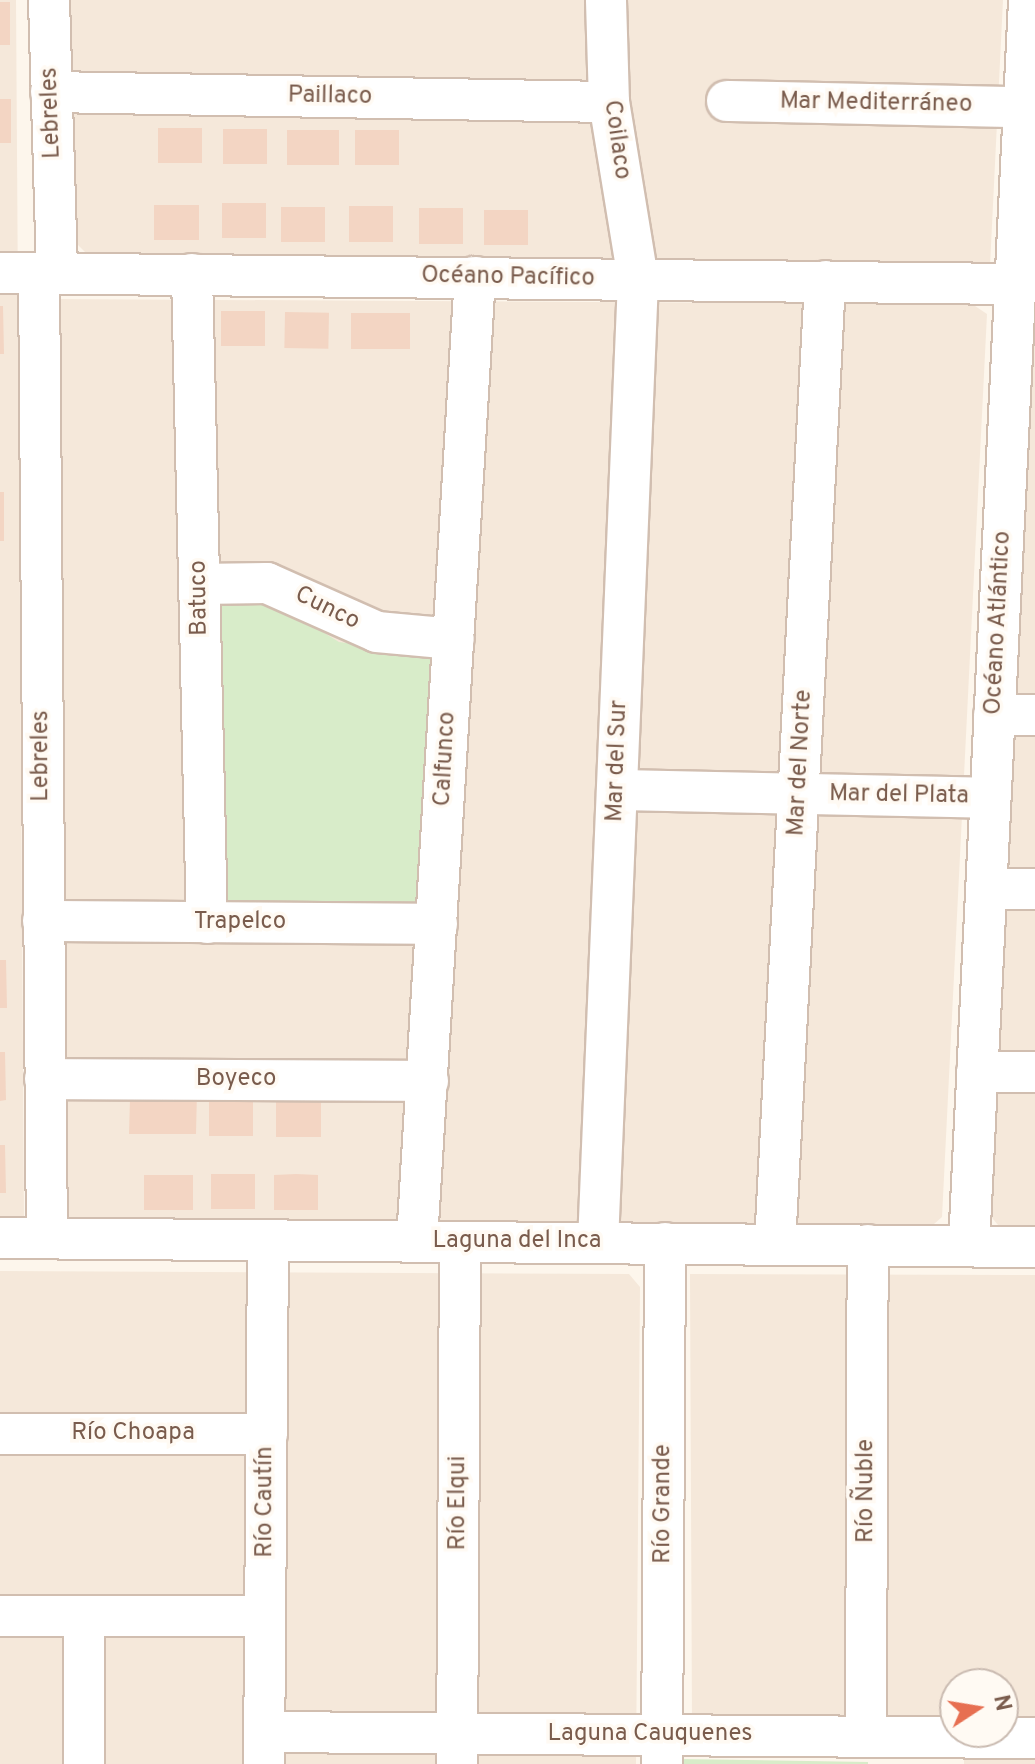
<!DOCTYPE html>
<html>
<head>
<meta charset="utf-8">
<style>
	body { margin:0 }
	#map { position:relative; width:1035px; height:1764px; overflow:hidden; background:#fdf6ec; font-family:Overpass,sans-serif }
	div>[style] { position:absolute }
	.residential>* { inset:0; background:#f5e8da }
	.green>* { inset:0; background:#d8ecc9 }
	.building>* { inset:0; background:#f3d5c3; transform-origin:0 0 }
	.roads { filter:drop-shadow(2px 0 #d1beb0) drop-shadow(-2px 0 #d1beb0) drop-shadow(0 2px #d1beb0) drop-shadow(0 -2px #d1beb0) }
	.street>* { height:40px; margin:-20px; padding:0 20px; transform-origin:20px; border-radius:20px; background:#fff }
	span { translate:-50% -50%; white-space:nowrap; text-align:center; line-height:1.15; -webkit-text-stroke:7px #fffaf3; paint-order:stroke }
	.street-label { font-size:24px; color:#7a5c4d }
	.north { position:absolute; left:939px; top:1668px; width:80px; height:80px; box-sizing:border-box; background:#fffaf3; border:2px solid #cabbb1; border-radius:50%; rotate:78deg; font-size:22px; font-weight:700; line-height:32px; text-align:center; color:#7a5c4d }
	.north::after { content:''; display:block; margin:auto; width:28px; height:36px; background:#e76f51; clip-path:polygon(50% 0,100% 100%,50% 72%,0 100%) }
</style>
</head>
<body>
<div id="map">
	<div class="residential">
		<i style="clip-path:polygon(0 0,16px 0,24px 1217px,0 1217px)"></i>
		<i style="clip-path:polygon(67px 0,1003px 0,990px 266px,85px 252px,72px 239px)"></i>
		<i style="clip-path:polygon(46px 299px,972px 304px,987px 314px,942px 1217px,926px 1231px,59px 1218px)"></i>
		<i style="clip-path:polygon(1035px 327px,1035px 1231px,1003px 1231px,988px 1213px)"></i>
		<i style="clip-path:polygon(0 1271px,629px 1274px,640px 1287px,636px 1764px,0 1764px)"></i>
		<i style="clip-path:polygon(690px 1274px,1035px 1275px,1035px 1764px,964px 1764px,964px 1732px,1003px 1732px,1003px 1684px,955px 1684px,955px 1725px,692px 1726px)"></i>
	</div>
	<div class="green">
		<i style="clip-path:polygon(211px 596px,266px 597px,339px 642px,435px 655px,418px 908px,215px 907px)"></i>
		<i style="clip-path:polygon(677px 1759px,868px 1762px,868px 1764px,677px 1764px)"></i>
	</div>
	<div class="building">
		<i style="left:0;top:2px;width:10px;height:43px"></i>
		<i style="left:11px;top:99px;width:44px;height:11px;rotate:90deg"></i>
		<i style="left:158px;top:128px;width:44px;height:35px"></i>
		<i style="left:223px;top:129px;width:44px;height:35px"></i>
		<i style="left:287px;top:130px;width:52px;height:35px"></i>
		<i style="left:355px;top:130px;width:44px;height:35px"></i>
		<i style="left:222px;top:203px;width:44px;height:35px"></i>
		<i style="left:154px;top:205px;width:45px;height:35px"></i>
		<i style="left:349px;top:206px;width:44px;height:36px"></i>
		<i style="left:281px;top:207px;width:44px;height:35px"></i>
		<i style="left:419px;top:208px;width:44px;height:36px"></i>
		<i style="left:484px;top:210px;width:44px;height:35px"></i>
		<i style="clip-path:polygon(0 306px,3px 306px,4px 354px,0 354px)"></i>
		<i style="left:221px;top:311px;width:44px;height:35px"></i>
		<i style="left:285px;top:312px;width:44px;height:36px;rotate:1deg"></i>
		<i style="left:351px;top:313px;width:59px;height:36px"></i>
		<i style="left:4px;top:492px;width:49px;height:4px;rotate:90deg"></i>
		<i style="clip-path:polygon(0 960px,6px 960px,7px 1008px,0 1008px)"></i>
		<i style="clip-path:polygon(0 1052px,5px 1052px,6px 1100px,0 1101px)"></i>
		<i style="clip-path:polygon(197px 1091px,196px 1134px,129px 1134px,130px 1099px)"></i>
		<i style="left:209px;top:1101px;width:44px;height:35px"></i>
		<i style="left:276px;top:1101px;width:45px;height:36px"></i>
		<i style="clip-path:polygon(0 1145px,5px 1145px,6px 1193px,0 1193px)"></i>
		<i style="left:211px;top:1174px;width:44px;height:35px"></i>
		<i style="clip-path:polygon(296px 1174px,318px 1175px,318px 1210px,274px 1210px,274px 1175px)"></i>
		<i style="left:144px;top:1175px;width:49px;height:35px"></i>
	</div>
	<div class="roads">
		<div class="street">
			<i style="left:49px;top:0;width:273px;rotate:88.3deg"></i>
			<i style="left:51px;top:92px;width:558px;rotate:1.03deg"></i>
			<i style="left:727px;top:101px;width:297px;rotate:1.2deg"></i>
			<i style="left:0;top:273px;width:1015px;rotate:0.62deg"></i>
			<i style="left:39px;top:273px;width:965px;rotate:89.53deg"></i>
			<i style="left:192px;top:274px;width:649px;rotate:88.68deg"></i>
			<i style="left:199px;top:584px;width:68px;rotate:-0.8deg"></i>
			<i style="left:267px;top:583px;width:120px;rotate:24deg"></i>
			<i style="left:377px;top:632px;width:77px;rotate:5.2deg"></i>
			<i style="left:994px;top:715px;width:41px"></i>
			<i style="left:617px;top:790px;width:373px;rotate:1.2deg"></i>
			<i style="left:986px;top:889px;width:49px"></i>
			<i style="left:43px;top:921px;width:394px;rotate:0.4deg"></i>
			<i style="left:977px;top:1072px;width:58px"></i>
			<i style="left:45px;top:1079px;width:383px;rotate:0.3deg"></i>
			<i style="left:0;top:1238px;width:1035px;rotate:0.5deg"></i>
			<i style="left:417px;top:1241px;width:966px;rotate:-86.56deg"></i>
			<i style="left:598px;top:1243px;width:965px;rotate:-87.62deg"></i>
			<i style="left:638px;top:279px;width:179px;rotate:-99.3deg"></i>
			<i style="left:609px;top:102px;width:102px;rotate:-91.7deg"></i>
			<i style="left:775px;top:1245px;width:965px;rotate:-87.03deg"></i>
			<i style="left:969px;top:1246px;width:1247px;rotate:-87.24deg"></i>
			<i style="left:0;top:1434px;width:267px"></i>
			<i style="left:0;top:1616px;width:265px"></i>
			<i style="left:264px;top:1732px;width:771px;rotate:0.45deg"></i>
			<i style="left:866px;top:1737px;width:492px;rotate:-89.8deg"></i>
			<i style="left:84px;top:1764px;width:148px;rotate:-90deg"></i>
			<i style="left:264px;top:1764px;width:524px;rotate:-89.56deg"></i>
			<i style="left:457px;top:1764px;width:522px;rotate:-89.67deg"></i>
			<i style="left:662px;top:1764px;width:521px;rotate:-89.67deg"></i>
		</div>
	</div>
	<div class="street-label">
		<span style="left:330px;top:97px;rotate:1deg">Paillaco</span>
		<span style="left:876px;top:104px;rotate:1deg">Mar Mediterráneo</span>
		<span style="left:52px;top:113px;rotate:-92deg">Lebreles</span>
		<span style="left:616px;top:140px;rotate:82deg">Coilaco</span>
		<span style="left:508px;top:278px;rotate:1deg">Océano Pacífico</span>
		<span style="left:200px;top:598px;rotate:-91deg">Batuco</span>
		<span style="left:327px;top:609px;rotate:26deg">Cunco</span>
		<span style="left:999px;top:623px;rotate:-87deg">Océano Atlántico</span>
		<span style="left:42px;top:756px;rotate:-90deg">Lebreles</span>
		<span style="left:446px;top:759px;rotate:-87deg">Calfunco</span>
		<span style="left:618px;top:761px;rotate:-88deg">Mar del Sur</span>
		<span style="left:801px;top:763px;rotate:-87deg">Mar del Norte</span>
		<span style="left:899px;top:796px;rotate:1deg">Mar del Plata</span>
		<span style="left:240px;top:923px">Trapelco</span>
		<span style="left:236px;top:1080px">Boyeco</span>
		<span style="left:517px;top:1242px">Laguna del Inca</span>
		<span style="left:133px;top:1434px">Río Choapa</span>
		<span style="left:867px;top:1491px;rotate:-90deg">Río Ñuble</span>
		<span style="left:266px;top:1502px;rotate:-90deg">Río Cautín</span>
		<span style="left:459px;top:1503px;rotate:-90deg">Río Elqui</span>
		<span style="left:664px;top:1504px;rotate:-90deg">Río Grande</span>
		<span style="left:650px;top:1735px">Laguna Cauquenes</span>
	</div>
	<div class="north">N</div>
</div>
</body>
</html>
